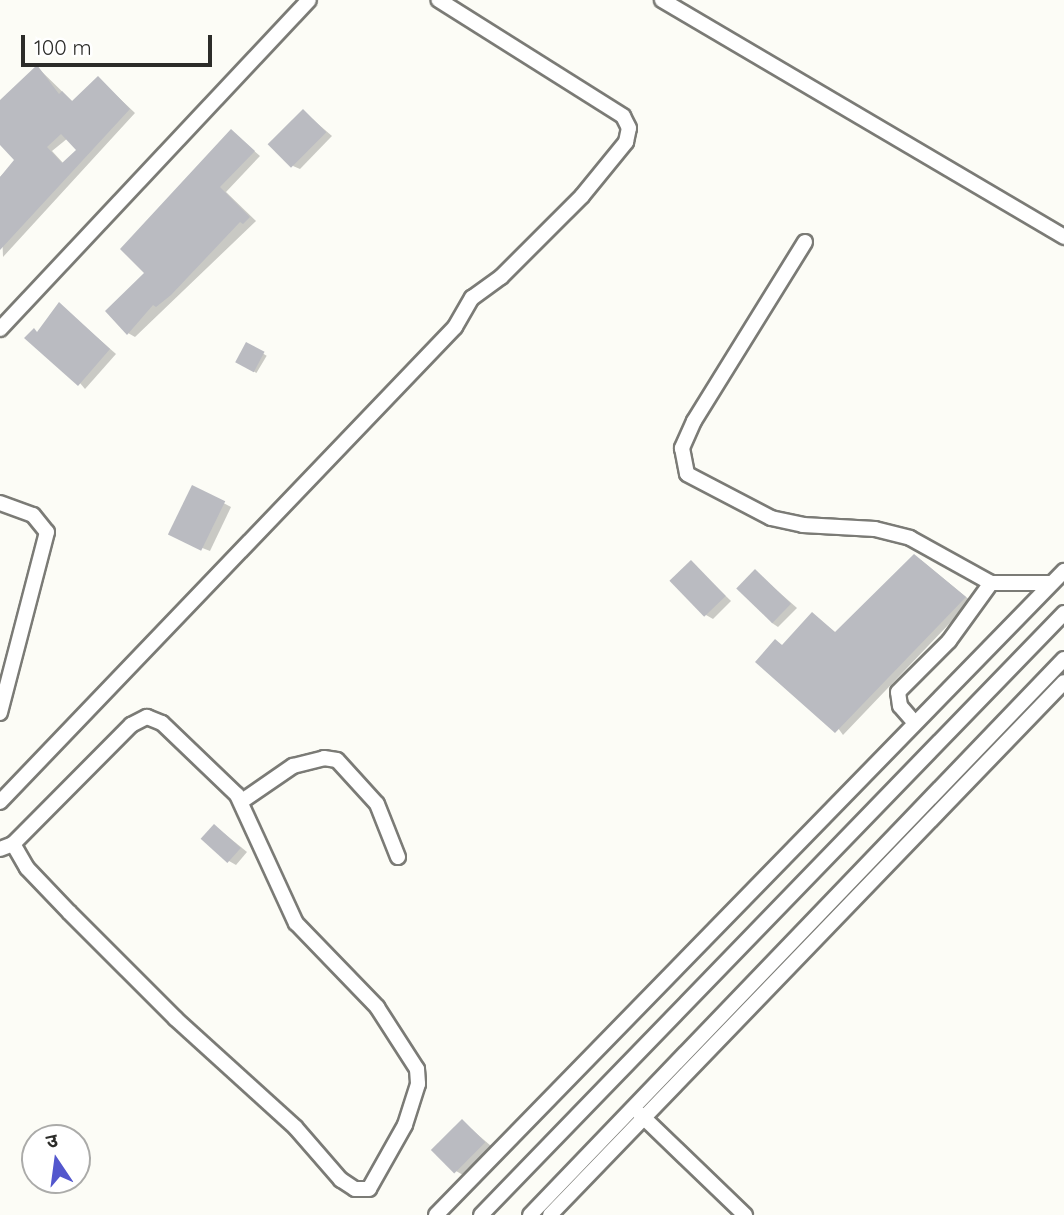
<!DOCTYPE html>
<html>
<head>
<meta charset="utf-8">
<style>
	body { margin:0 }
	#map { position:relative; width:1064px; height:1215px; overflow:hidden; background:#fcfcf6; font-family:Quicksand,"Noto Sans Devanagari",sans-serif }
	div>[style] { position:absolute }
	.shadow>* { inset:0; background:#0003; transform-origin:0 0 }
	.building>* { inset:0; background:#babbc1; transform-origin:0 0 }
	.roads { filter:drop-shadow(2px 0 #7b7b76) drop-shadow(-2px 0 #7b7b76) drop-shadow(0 2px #7b7b76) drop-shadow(0 -2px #7b7b76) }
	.minor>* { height:14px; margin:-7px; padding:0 7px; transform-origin:7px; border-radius:7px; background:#fff }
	span { translate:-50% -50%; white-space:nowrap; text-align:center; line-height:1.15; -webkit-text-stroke:5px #fff; paint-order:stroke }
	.north { position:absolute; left:21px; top:1124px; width:70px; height:70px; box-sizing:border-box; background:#fff; border:2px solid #ababa9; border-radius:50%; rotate:347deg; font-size:19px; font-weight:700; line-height:28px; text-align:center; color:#2c2c29 }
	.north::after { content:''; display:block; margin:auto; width:24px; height:32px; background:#5357cd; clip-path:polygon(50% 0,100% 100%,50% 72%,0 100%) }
	.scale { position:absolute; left:21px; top:35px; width:191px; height:32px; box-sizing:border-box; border:4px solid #2c2c29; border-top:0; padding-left:9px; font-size:21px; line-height:24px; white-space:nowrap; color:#2c2c29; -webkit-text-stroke:5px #fff; paint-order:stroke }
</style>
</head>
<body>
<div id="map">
	<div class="shadow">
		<i style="clip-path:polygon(evenodd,37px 67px,73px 102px,98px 78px,135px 113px,3px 257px,0 177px,17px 160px,0 142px,0 102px,37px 67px,68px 138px,79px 150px,64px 164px,52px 151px,68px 138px)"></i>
		<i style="clip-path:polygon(303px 111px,332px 136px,300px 169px,293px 166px)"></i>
		<i style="clip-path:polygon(232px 131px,260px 156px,226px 192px,256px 221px,135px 337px,128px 333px)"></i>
		<i style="clip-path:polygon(59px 304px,116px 354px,85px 389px,38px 333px)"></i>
		<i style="left:247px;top:344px;width:23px;height:20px;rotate:31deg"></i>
		<i style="clip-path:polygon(193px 487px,231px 507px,210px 551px,177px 538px)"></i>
		<i style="clip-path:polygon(921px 560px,971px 601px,843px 735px,776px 641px,783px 646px,812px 614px,836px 633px)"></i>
		<i style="clip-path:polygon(691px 562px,731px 601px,713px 619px,706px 615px)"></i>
		<i style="clip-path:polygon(755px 571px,797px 608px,778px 627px,772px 623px)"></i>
		<i style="clip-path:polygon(215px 826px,247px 852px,236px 865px,229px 861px)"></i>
		<i style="clip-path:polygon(462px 1121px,491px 1146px,463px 1175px,456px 1171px)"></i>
	</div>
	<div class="building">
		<i style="clip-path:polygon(evenodd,37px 65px,59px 94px,62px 91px,72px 101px,98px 76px,130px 109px,0 250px,0 177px,14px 160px,0 145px,0 100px,37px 65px,61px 134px,76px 150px,62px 163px,47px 147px,61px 134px)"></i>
		<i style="left:303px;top:109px;width:33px;height:50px;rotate:45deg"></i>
		<i style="clip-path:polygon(231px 129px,255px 151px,220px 187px,250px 217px,243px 224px,240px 222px,171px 295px,156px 307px,153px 305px,127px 335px,105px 311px,144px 273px,120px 249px)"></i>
		<i style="clip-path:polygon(59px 302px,110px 349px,78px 386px,24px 338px,34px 328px,37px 332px)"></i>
		<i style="left:246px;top:342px;width:21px;height:23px;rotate:28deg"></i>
		<i style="left:192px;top:485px;width:37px;height:55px;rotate:26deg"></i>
		<i style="clip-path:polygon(914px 554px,966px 597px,835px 733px,755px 662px,775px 639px,782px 645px,812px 612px,835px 632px)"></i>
		<i style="left:691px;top:560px;width:50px;height:30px;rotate:46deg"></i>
		<i style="left:755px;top:569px;width:50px;height:27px;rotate:44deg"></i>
		<i style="left:214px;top:824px;width:36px;height:20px;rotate:42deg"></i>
		<i style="left:462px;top:1119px;width:33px;height:44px;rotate:45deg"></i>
	</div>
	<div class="roads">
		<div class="minor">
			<i style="left:662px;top:0;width:467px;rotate:30.5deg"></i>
			<i style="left:805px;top:242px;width:211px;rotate:121.8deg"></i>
			<i style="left:694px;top:421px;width:30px;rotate:114deg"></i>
			<i style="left:682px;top:448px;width:26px;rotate:79deg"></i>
			<i style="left:687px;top:474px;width:95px;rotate:27.6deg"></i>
			<i style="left:771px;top:518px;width:33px;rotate:12deg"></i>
			<i style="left:803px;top:525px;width:72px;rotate:3.2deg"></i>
			<i style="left:875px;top:529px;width:36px;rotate:14deg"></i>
			<i style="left:910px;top:538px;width:93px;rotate:29.1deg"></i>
			<i style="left:991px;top:583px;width:59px"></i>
			<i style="left:0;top:329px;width:451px;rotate:-46.8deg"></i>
			<i style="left:0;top:503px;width:35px;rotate:20deg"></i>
			<i style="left:33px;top:515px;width:22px;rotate:51deg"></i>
			<i style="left:47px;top:532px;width:187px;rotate:104.6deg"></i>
			<i style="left:914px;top:722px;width:21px;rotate:-131deg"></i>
			<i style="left:900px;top:706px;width:14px;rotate:-98deg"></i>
			<i style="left:898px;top:692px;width:72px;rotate:-45deg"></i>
			<i style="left:949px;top:641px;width:72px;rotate:-54.1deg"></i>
			<i style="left:242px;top:801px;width:62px;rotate:-34.5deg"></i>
			<i style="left:293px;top:766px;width:32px;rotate:-14deg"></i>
			<i style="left:324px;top:758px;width:13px;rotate:9deg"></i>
			<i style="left:337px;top:760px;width:59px;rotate:47.7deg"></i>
			<i style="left:377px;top:804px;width:57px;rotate:68.4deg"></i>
			<i style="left:0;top:802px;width:658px;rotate:-46.23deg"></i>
			<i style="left:455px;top:327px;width:34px;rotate:-60deg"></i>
			<i style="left:472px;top:298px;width:36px;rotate:-36deg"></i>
			<i style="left:501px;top:277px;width:115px;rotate:-45deg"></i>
			<i style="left:582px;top:196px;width:70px;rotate:-50.8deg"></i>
			<i style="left:626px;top:142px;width:14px;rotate:-78deg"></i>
			<i style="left:629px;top:128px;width:13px;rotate:-117deg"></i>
			<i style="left:623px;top:116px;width:218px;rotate:-147.8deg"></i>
			<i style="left:0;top:849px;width:14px;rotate:-21deg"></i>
			<i style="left:13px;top:844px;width:168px;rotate:-45.2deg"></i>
			<i style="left:131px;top:725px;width:18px;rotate:-27deg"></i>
			<i style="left:147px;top:717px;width:16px;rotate:22deg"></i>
			<i style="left:162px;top:723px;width:104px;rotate:43.8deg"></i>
			<i style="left:237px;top:795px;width:141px;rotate:65.3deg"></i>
			<i style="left:296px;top:923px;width:117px;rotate:46deg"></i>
			<i style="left:377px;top:1007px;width:74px;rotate:57.2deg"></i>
			<i style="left:417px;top:1069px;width:15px;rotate:86deg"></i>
			<i style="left:418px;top:1084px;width:43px;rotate:107.6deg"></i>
			<i style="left:405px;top:1125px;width:73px;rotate:119.4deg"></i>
			<i style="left:369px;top:1189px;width:14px;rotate:180deg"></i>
			<i style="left:355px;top:1189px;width:17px;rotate:-147deg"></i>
			<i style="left:341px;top:1180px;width:70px;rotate:-131deg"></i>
			<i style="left:295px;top:1127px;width:161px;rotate:-137.8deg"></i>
			<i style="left:176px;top:1019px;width:151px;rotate:-135deg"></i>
			<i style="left:69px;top:912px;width:61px;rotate:-133.7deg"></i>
			<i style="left:27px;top:868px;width:28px;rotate:-120deg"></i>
			<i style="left:640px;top:1114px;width:146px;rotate:43.9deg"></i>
			<i style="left:436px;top:1215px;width:900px;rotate:-45.72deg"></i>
			<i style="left:481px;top:1215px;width:838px;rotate:-45.92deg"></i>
			<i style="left:530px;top:1215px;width:771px;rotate:-46.16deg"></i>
			<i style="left:550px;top:1215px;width:740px;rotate:-46.04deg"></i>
		</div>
	</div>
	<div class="north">उ</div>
	<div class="scale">100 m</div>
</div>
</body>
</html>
